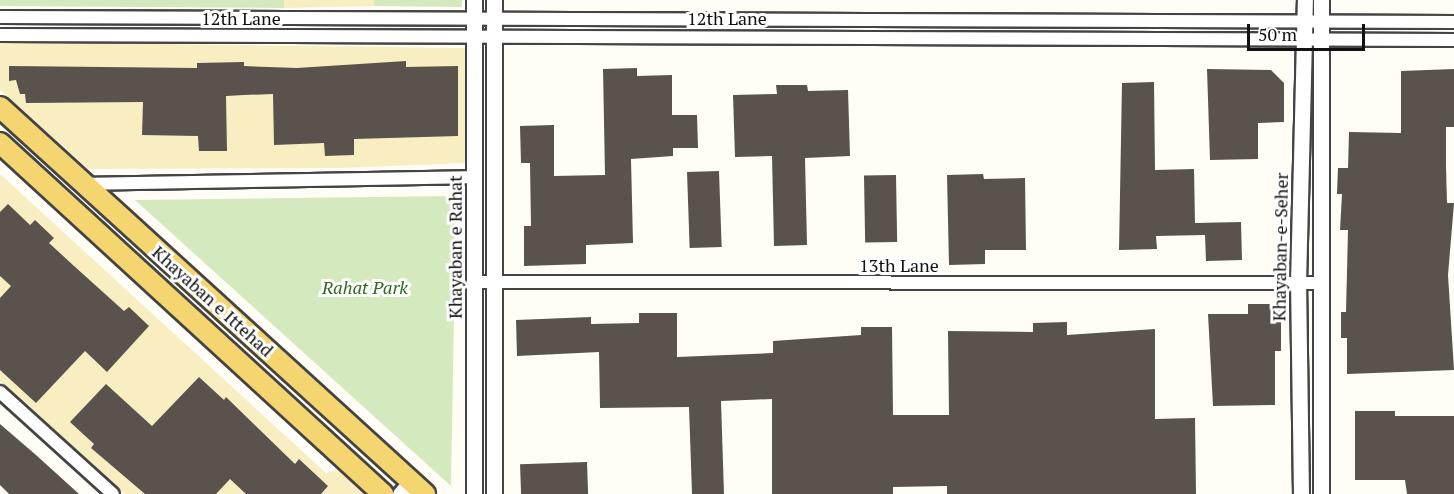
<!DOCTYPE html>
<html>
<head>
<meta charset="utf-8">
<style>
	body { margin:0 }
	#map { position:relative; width:1454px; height:494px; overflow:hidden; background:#fffdf5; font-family:"PT Serif",serif }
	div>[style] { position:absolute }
	.green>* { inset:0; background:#d4e9be }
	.sand>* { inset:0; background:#f9eec2 }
	.building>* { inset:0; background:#59524d; transform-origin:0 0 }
	.roads { filter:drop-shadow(2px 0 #444) drop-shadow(-2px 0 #444) drop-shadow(0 2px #444) drop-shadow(0 -2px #444) }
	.minor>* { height:12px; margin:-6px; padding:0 6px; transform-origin:6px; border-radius:6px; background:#fff }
	.tertiary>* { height:15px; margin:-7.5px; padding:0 7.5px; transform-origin:7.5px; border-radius:7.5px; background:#fff }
	.primary>* { height:20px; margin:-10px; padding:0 10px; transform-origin:10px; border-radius:10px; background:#f5d56f }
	span { translate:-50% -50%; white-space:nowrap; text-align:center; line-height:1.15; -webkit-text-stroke:6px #fff; paint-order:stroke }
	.street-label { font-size:18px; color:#111 }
	.park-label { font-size:18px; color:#2f6821; font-style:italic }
	.scale { position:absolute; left:1247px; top:24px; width:118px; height:27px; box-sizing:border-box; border:3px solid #111; border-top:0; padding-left:8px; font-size:18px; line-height:21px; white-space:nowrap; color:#111; -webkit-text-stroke:4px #fff; paint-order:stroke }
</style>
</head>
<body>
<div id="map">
	<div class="green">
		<i style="clip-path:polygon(0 0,284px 0,284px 8px,0 6px)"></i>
		<i style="clip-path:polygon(374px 0,462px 0,462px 7px,374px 6px)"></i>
		<i style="clip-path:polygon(456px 196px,451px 486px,135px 200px)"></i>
	</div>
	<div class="sand">
		<i style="clip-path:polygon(284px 0,374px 0,374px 6px,284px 8px)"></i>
		<i style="clip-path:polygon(0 42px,465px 48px,465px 163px,340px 168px,88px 169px,0 90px)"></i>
		<i style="clip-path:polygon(0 174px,326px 473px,346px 468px,365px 494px,125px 494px,0 381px)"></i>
	</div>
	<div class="building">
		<i style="clip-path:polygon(406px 61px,406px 67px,458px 66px,458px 136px,354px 139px,354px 155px,325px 156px,324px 143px,274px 145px,273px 94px,244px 95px,226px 96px,227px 151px,199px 151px,198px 136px,142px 135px,143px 102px,26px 103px,25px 94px,20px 94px,16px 80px,9px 81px,9px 66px,197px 68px,197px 63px,244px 62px,244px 66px,297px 68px)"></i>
		<i style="clip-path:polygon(637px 68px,637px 76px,672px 75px,672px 115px,697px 115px,698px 148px,673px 148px,673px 156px,631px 159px,633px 243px,586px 245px,586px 264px,524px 266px,524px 226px,531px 226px,530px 163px,521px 163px,520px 126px,554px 125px,554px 176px,605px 175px,603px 69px)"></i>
		<i style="clip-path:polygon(1207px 69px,1271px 70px,1284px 83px,1284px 122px,1258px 123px,1258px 159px,1210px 160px)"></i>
		<i style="clip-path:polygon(1454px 69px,1454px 127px,1446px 127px,1446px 166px,1447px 203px,1454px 203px,1448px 275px,1454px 370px,1347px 374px,1347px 338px,1341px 338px,1341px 312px,1346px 312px,1348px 230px,1340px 230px,1342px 194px,1337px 194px,1338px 168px,1348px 168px,1349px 132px,1401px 133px,1401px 71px)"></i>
		<i style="clip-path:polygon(1154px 82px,1155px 170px,1194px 169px,1195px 223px,1241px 222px,1242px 260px,1206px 261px,1205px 235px,1156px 236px,1157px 249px,1119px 250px,1122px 83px)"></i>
		<i style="clip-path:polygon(776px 85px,807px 85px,808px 91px,848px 90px,850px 156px,805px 158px,807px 245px,774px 246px,772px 156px,735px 157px,733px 95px,777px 94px)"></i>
		<i style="left:719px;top:171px;width:76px;height:32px;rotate:88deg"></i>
		<i style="clip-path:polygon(983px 174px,984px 179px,1025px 178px,1026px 250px,985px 250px,985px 264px,949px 265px,947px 175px)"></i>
		<i style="left:896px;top:175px;width:67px;height:32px;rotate:89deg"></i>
		<i style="clip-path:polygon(8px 204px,30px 225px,35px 220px,54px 238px,49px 243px,74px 266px,124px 311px,129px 307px,149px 326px,107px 372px,85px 351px,36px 403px,0 370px,0 298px,11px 286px,0 276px,0 212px)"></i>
		<i style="clip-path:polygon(1248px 304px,1281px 304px,1281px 351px,1275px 351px,1275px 405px,1213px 406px,1208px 314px,1248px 314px)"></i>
		<i style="clip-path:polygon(639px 313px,677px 313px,677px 357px,773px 353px,773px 341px,861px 335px,861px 327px,892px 327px,893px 415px,949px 415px,948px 331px,1033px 332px,1033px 323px,1067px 322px,1067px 335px,1155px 329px,1155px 419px,1195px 418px,1196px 494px,947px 494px,947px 486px,893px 487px,893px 494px,772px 494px,772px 399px,721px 401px,724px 494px,692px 494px,689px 407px,600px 408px,599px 352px,517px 356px,516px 320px,591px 317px,591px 324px,639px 323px)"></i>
		<i style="clip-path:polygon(199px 377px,224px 400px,226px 397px,295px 464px,299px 459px,328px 486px,321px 494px,246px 494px,230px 479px,216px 494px,145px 494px,91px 448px,94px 444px,70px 422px,106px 384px,152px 426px)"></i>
		<i style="clip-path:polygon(1355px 411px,1395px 411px,1395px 416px,1454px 416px,1454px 494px,1407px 494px,1405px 480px,1355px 480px)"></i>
		<i style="clip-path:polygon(0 424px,36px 455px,79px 494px,9px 494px,0 485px)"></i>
		<i style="left:587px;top:462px;width:32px;height:67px;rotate:88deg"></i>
	</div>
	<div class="roads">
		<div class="minor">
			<i style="left:0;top:17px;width:1454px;rotate:0.2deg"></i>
			<i style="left:0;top:35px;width:1454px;rotate:0.2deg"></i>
			<i style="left:85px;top:184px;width:390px;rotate:-1deg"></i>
			<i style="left:475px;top:282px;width:847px;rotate:0.07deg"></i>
			<i style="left:0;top:392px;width:152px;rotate:42.1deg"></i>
		</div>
		<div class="tertiary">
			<i style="left:474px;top:0;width:494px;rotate:90deg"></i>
			<i style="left:494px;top:0;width:494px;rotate:90deg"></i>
			<i style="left:1321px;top:0;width:494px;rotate:90deg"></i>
			<i style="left:400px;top:494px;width:17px;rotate:-50deg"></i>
			<i style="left:1301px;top:494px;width:211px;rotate:-90.8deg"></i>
			<i style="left:1298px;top:283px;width:283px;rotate:-88.6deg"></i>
		</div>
		<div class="primary">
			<i style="left:0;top:107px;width:575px;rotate:42.32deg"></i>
			<i style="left:0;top:143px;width:520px;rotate:42.5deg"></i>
		</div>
	</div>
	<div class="street-label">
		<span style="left:241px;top:18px">12th Lane</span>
		<span style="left:727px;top:18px">12th Lane</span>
		<span style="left:455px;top:247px;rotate:-90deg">Khayaban e Rahat</span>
		<span style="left:1280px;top:247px;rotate:-89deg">Khayaban-e-Seher</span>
		<span style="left:899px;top:265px">13th Lane</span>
		<span style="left:213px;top:301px;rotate:42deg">Khayaban e Ittehad</span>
	</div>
	<div class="park-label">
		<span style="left:365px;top:287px">Rahat Park</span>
	</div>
	<div class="scale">50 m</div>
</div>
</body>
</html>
